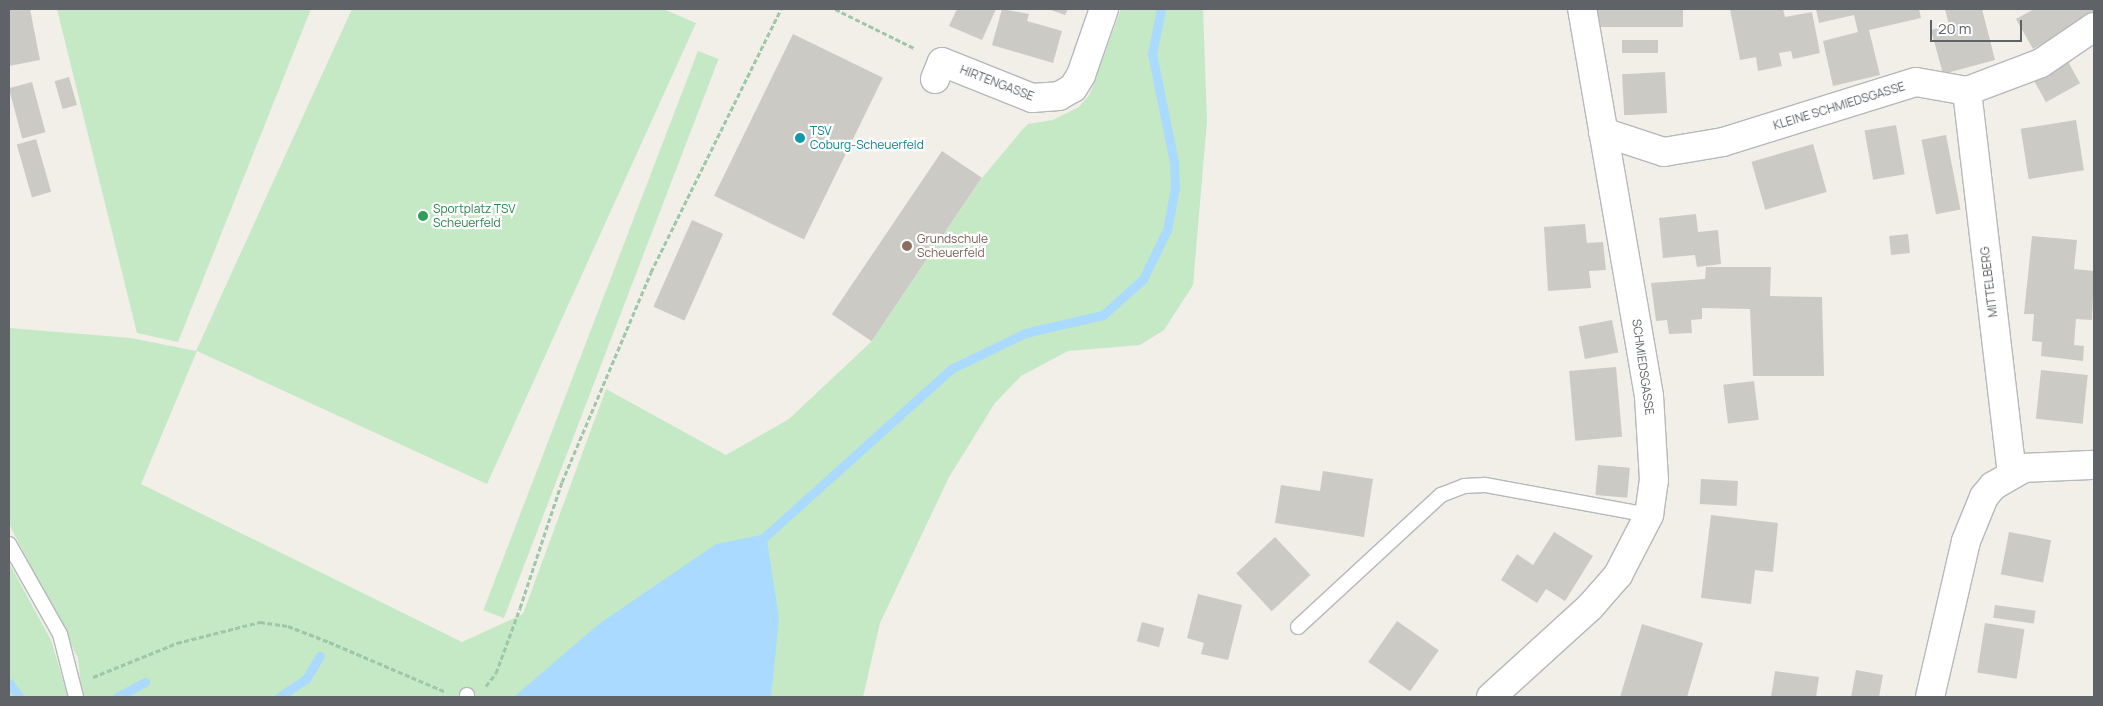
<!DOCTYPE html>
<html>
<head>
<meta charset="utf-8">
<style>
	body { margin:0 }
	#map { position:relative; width:2103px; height:706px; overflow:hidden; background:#f1efe8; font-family:Manrope,sans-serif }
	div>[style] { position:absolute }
	.green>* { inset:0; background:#c5e8c5; transform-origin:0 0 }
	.water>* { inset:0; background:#aadaff }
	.stream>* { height:9px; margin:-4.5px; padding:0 4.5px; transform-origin:4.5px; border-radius:4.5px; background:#aadaff }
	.building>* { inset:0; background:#cccac5; transform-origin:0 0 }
	.path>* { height:3px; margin-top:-1.5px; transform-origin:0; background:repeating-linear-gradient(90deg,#9cc7a9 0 5px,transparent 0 7.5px) }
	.roads { filter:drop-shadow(1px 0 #b5b8bc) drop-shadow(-1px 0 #b5b8bc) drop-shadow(0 1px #b5b8bc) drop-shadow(0 -1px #b5b8bc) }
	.lane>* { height:14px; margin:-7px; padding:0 7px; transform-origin:7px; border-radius:7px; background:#fff }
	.street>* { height:28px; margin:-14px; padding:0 14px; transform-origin:14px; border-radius:14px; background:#fff }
	.dots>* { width:14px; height:14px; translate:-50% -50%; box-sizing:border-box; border:2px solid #fff; border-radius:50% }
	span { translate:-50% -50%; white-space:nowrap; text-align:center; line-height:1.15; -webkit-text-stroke:4.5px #fff; paint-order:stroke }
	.street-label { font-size:12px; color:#5f6368 }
	.culture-label { font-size:12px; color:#0d838f }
	.left { translate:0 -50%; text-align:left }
	.leisure-label { font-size:12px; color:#27864d }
	.education-label { font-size:12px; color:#785e54 }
	.frame { position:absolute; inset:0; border:10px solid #5f6368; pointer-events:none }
	.scale { position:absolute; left:1930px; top:20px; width:92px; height:22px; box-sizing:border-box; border:2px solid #5f6368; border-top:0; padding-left:6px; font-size:15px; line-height:18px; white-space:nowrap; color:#5f6368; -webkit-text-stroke:4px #fff; paint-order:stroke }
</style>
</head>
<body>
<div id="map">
	<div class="green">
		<i style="clip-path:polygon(57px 9px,311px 9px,178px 342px,137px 333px)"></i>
		<i style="clip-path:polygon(352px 9px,663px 9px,696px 23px,487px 484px,197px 351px,141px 484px,462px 642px,523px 614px,606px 389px,726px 455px,789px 419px,872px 341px,982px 178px,1023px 129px,1028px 124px,1053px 120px,1079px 107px,1090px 94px,1121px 9px,1203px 9px,1207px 121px,1193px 285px,1164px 330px,1140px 345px,1068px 351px,1021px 376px,995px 403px,949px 477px,880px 623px,863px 697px,82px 697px,78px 658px,9px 524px,9px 328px,131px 338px,196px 351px)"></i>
		<i style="left:698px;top:51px;width:22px;height:599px;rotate:21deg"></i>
		<i style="clip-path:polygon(9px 563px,51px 640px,68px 697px,9px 697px)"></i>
	</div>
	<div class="water">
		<i style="clip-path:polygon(766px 534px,779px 619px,771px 697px,514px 697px,599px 624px,716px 544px)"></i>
	</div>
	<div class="stream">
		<i style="left:759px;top:542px;width:258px;rotate:-42deg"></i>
		<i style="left:951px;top:369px;width:82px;rotate:-25.9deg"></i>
		<i style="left:1025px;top:333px;width:80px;rotate:-13deg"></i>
		<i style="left:1103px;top:315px;width:54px;rotate:-42deg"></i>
		<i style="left:1143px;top:279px;width:55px;rotate:-63.9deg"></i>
		<i style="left:1167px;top:230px;width:43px;rotate:-79.2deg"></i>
		<i style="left:1175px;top:188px;width:26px;rotate:-92deg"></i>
		<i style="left:1174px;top:162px;width:110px;rotate:-101.5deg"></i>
		<i style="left:1152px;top:54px;width:46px;rotate:-78.7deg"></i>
		<i style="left:9px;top:683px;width:17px;rotate:54deg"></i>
		<i style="left:117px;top:697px;width:32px;rotate:-28deg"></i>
		<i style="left:279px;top:697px;width:32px;rotate:-34deg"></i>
		<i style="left:306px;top:679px;width:27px;rotate:-59deg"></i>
	</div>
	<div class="building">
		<i style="clip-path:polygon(9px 9px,30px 9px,40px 60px,9px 66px)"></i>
		<i style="clip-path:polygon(957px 9px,996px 9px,982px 40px,949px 26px)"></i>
		<i style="clip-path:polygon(1002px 9px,1029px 14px,1027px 21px,1062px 31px,1053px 63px,992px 45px)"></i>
		<i style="clip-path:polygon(1048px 9px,1068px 9px,1065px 15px)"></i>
		<i style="left:1597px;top:9px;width:86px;height:18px"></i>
		<i style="clip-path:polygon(1730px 9px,1783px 9px,1785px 17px,1812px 12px,1820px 53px,1793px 59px,1791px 51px,1779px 53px,1782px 66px,1758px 71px,1756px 57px,1740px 60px)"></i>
		<i style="clip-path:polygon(1816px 9px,1919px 9px,1921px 18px,1869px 30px,1880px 75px,1833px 86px,1823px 41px,1858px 32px,1854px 15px,1819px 23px)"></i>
		<i style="clip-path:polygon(1945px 9px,1982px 9px,1995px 60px,1943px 74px,1931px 30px,1949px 25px)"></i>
		<i style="clip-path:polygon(2034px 9px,2094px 9px,2094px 14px,2033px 49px,2016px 19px)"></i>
		<i style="left:793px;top:34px;width:100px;height:180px;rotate:26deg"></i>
		<i style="left:1658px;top:40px;width:13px;height:36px;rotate:90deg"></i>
		<i style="left:2066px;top:58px;width:29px;height:39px;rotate:61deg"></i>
		<i style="left:1665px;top:72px;width:41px;height:43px;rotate:87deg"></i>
		<i style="left:69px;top:77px;width:29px;height:15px;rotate:74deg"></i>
		<i style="left:32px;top:82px;width:52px;height:24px;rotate:75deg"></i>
		<i style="left:2076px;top:120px;width:51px;height:56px;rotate:81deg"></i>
		<i style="left:1896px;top:125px;width:50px;height:32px;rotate:80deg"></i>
		<i style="left:1946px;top:135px;width:76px;height:25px;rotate:79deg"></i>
		<i style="left:36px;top:139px;width:55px;height:20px;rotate:74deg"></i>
		<i style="left:1813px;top:144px;width:50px;height:64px;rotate:74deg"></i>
		<i style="left:942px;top:151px;width:48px;height:197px;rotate:34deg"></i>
		<i style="clip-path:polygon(1696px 214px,1698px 232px,1718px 230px,1721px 264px,1697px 267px,1695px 255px,1663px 258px,1659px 218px)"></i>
		<i style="left:692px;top:220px;width:34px;height:95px;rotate:24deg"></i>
		<i style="clip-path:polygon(1585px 224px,1587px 243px,1603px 242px,1606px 270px,1589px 271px,1591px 288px,1548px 291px,1544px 227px)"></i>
		<i style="left:1908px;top:234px;width:19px;height:19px;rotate:84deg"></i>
		<i style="clip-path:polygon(2032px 236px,2077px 240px,2074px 269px,2094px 271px,2092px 320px,2076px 319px,2074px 345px,2084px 346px,2083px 361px,2041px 356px,2042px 342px,2032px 341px,2034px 314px,2024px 314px)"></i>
		<i style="clip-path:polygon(1706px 267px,1771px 267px,1770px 296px,1822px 297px,1824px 376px,1753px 376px,1750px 309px,1702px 308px,1702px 319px,1691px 320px,1692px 333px,1669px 334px,1667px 320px,1656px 321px,1651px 283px,1705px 279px)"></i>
		<i style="left:1612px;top:320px;width:33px;height:34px;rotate:79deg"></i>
		<i style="left:1616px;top:367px;width:70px;height:47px;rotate:85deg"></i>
		<i style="left:2041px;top:370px;width:47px;height:49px;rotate:6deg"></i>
		<i style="left:1754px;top:381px;width:39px;height:31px;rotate:83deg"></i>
		<i style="left:1598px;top:465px;width:32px;height:30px;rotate:5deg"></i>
		<i style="clip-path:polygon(1323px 471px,1373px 479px,1364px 537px,1275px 523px,1281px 485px,1320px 491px)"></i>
		<i style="left:1701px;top:479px;width:37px;height:25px;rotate:3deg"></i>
		<i style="clip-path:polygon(1711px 515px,1778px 523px,1773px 572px,1755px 570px,1751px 604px,1701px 598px)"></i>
		<i style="clip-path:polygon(1554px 532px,1593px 556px,1565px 601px,1546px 589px,1537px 603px,1501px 580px,1517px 554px,1533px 565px)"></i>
		<i style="left:2009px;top:532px;width:43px;height:43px;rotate:11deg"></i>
		<i style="left:1275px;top:537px;width:52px;height:53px;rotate:47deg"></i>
		<i style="clip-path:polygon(1198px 594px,1242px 605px,1228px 660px,1201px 654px,1204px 643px,1187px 638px)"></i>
		<i style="left:1995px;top:605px;width:41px;height:13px;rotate:8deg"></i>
		<i style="left:1397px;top:621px;width:51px;height:50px;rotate:35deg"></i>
		<i style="left:1142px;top:622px;width:23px;height:20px;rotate:15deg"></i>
		<i style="left:1985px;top:623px;width:40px;height:50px;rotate:9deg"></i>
		<i style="clip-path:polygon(1642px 624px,1703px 643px,1687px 697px,1620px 697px)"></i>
		<i style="clip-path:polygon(1856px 670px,1883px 675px,1879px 697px,1851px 697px)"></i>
		<i style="clip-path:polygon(1775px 671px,1819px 677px,1816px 697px,1771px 697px)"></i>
	</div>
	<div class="path">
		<i style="left:835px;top:9px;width:90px;rotate:26.3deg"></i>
		<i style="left:93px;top:677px;width:91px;rotate:-22deg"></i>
		<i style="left:177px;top:643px;width:86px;rotate:-14.2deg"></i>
		<i style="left:260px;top:622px;width:28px;rotate:8deg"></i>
		<i style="left:288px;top:626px;width:44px;rotate:21.3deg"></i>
		<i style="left:329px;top:642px;width:127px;rotate:23.1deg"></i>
		<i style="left:486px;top:686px;width:16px;rotate:-52deg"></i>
		<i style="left:496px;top:673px;width:69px;rotate:-69.7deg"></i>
		<i style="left:520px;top:608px;width:133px;rotate:-71.6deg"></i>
		<i style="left:562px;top:482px;width:228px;rotate:-67deg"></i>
		<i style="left:651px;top:272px;width:293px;rotate:-63.7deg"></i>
	</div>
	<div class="roads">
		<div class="lane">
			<i style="left:9px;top:544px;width:103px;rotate:60.5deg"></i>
			<i style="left:60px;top:634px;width:65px;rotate:75.7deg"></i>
			<i style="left:1298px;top:627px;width:195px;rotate:-42.7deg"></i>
			<i style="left:1441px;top:495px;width:25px;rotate:-21deg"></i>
			<i style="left:1464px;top:486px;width:21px;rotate:-3deg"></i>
			<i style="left:1485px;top:485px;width:167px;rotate:10.4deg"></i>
			<i style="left:467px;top:695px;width:2px;rotate:90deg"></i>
		</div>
		<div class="street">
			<i style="left:935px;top:79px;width:18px;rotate:-68deg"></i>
			<i style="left:942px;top:62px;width:97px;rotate:21.8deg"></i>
			<i style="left:1032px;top:98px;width:27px;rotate:-4deg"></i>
			<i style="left:1059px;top:96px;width:16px;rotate:-30deg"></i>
			<i style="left:1073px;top:88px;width:15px;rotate:-58deg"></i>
			<i style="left:1081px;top:75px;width:70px;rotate:-70.8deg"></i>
			<i style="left:1967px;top:91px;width:385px;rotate:83.3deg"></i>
			<i style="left:1603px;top:132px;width:64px;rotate:18.2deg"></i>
			<i style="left:1664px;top:152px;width:60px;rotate:-9.6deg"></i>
			<i style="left:1723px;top:142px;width:202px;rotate:-17.3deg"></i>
			<i style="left:1916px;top:82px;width:52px;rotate:10deg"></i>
			<i style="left:1967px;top:91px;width:79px;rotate:-20.7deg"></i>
			<i style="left:2041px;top:63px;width:64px;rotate:-34.2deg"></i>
			<i style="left:1491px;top:697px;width:134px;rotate:-42.3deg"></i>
			<i style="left:1590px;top:607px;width:43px;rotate:-48.8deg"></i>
			<i style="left:1618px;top:575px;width:68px;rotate:-62.7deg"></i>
			<i style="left:1649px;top:515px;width:35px;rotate:-82deg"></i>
			<i style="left:1654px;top:480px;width:84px;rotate:-93.4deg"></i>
			<i style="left:1649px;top:396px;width:393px;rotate:-99.8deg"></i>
			<i style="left:1930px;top:697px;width:160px;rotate:-77deg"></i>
			<i style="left:1966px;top:541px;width:48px;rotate:-67.8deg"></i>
			<i style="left:1984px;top:497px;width:14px;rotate:-51deg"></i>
			<i style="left:1993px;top:486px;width:36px;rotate:-30deg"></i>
			<i style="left:2024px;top:468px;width:70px;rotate:-2.5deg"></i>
		</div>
	</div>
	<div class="dots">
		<i style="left:800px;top:138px;background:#0f9aa8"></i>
		<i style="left:423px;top:216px;background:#2e9e5b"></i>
		<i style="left:907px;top:246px;background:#8d6e63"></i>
	</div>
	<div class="street-label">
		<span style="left:997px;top:83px;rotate:21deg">HIRTENGASSE</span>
		<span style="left:1839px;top:106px;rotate:-17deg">KLEINE SCHMIEDSGASSE</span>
		<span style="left:1989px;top:282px;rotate:-97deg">MITTELBERG</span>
		<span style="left:1643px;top:367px;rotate:82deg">SCHMIEDSGASSE</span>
	</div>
	<div class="culture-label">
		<span class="left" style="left:810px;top:138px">TSV<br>Coburg-Scheuerfeld</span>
	</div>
	<div class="leisure-label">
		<span class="left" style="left:433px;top:216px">Sportplatz TSV<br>Scheuerfeld</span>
	</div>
	<div class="education-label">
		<span class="left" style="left:917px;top:246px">Grundschule<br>Scheuerfeld</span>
	</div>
	<div class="frame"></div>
	<div class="scale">20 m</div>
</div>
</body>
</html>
